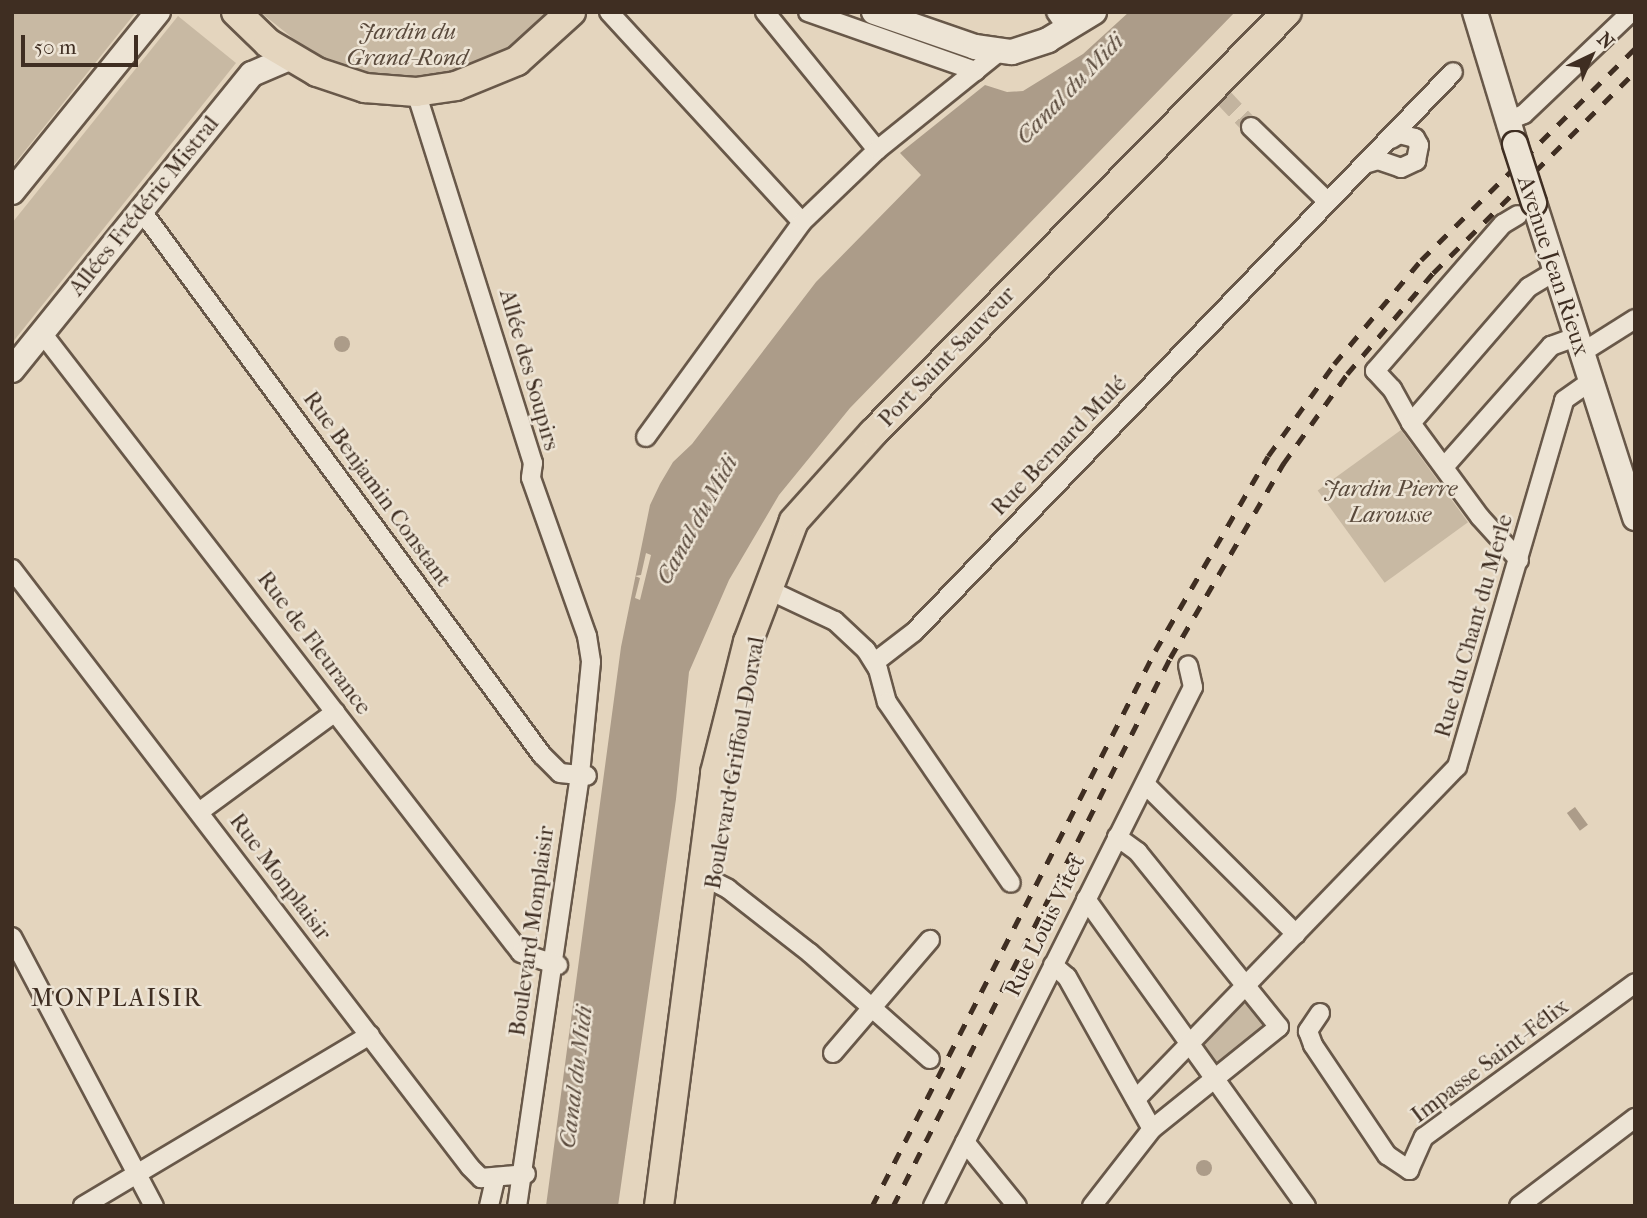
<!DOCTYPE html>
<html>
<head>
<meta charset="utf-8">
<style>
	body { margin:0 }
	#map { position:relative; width:1647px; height:1218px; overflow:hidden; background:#e4d5be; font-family:"IM FELL French Canon",serif }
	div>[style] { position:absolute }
	.green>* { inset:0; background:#c8b9a3; transform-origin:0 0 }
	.water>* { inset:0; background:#ac9c89; transform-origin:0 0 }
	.round { border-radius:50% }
	.pier>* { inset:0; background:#e4d5be }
	.minor-tunnel>* { height:18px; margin-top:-9px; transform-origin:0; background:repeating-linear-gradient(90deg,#c3b49f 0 18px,transparent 0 27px) }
	.roads { filter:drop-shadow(2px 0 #685849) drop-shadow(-2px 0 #685849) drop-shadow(0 2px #685849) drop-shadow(0 -2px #685849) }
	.minor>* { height:18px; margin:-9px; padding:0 9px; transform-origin:9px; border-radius:9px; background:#ede4d5 }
	.secondary>* { height:24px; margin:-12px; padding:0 12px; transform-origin:12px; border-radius:12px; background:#ede4d5 }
	.primary>* { height:28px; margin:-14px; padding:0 14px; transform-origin:14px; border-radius:14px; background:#e4d5be }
	.rail>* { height:4.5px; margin-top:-2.25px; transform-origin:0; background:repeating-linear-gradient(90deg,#3f2e22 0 12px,transparent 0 24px) }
	.bridges { filter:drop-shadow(2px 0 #3f2e22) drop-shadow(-2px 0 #3f2e22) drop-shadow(0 2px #3f2e22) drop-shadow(0 -2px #3f2e22) }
	.secondary-bridge>* { height:24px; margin:-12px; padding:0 12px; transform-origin:12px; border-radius:12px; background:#ede4d5 }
	span { translate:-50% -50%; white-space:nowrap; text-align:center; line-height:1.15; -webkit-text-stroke:5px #ede4d5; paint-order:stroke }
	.park-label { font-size:23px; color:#5a4a3c; font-style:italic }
	.street-label { font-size:23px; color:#3f2e22 }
	.water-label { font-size:24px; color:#5a4a3c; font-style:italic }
	.neighbourhood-label { font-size:24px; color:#3f2e22; letter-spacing:2px }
	.frame { position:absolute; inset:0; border:14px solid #3f2e22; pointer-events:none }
	.north { position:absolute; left:1556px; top:21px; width:70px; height:70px; -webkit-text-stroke:5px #ede4d5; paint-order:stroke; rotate:44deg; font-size:19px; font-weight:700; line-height:28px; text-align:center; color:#3f2e22 }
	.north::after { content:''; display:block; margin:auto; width:24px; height:32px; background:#3f2e22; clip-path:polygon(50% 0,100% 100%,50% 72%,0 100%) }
	.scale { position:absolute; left:21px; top:35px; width:117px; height:32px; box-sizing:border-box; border:4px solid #3f2e22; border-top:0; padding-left:9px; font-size:21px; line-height:24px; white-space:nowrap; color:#3f2e22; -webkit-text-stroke:5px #ede4d5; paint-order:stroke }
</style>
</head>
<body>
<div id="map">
	<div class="green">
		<i style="clip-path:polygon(12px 12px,136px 12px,12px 167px)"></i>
		<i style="clip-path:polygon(260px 12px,554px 12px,506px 52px,427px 79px,377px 75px,319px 59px)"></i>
		<i style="clip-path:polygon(178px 16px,236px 63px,12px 343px,12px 223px)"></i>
		<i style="left:1401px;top:430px;width:114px;height:103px;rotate:54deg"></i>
		<i style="clip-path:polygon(1245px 996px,1269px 1026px,1218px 1066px,1201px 1041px)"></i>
	</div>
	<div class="water">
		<i style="clip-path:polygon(1129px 12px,1235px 12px,850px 408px,779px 495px,729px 580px,689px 672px,676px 799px,618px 1206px,546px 1206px,621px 647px,650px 505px,660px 484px,673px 462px,692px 444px,816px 282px,921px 175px,900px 153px,985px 85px,1007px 92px,1023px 91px,1083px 54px)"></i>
		<i class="round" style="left:334px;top:336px;width:16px;height:16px"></i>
		<i style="left:1575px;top:807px;width:22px;height:10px;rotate:54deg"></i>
		<i class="round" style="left:1196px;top:1160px;width:16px;height:16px"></i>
	</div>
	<div class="pier">
		<i style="clip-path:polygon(646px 553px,651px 555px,640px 600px,635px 598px,640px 578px,635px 576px,641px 575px)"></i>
	</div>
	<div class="minor-tunnel">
		<i style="left:1223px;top:97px;width:41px;rotate:47deg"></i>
	</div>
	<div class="roads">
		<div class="minor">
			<i style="left:609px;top:12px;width:285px;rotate:47.4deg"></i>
			<i style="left:765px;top:12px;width:178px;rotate:50.9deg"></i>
			<i style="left:808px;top:12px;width:178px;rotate:19.4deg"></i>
			<i style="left:1056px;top:12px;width:21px;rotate:55deg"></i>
			<i style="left:416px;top:92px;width:389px;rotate:72.5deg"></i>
			<i style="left:533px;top:463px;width:15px;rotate:98deg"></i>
			<i style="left:531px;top:478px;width:168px;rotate:70.5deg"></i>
			<i style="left:587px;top:636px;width:26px;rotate:81deg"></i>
			<i style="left:591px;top:662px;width:114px;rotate:95.6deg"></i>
			<i style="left:580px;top:775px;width:436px;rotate:98.3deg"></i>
			<i style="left:1507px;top:121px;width:18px;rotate:-22deg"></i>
			<i style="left:1524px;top:114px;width:148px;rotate:-43.6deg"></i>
			<i style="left:1251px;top:127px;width:107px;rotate:44.2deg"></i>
			<i style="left:1365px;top:164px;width:14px;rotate:-17deg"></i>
			<i style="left:1378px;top:160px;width:24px;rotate:19deg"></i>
			<i style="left:1401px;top:168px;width:17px;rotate:-25deg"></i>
			<i style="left:1416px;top:161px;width:16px;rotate:-79deg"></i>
			<i style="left:1419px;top:145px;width:8px;rotate:-120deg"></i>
			<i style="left:1415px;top:138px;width:16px;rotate:-166deg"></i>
			<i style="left:1399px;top:134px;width:9px;rotate:148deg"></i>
			<i style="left:141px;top:210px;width:677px;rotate:53.66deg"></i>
			<i style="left:542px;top:755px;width:25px;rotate:45deg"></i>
			<i style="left:560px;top:773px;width:27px;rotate:6deg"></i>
			<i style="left:42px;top:333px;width:783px;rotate:52.31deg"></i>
			<i style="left:521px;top:953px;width:39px;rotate:18deg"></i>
			<i style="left:1581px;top:353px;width:64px;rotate:-32.2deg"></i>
			<i style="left:1411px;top:423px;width:39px;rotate:-119deg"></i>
			<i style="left:1392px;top:389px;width:25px;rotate:-133deg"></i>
			<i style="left:1375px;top:371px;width:195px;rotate:-49deg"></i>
			<i style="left:1503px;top:224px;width:17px;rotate:-31deg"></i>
			<i style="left:646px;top:437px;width:266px;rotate:-54deg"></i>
			<i style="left:802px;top:222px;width:104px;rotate:-43.8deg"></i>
			<i style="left:877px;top:150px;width:158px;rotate:-38.8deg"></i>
			<i style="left:1444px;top:467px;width:162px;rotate:-48.5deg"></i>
			<i style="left:1551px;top:346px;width:27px;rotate:-20deg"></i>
			<i style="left:1519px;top:560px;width:58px;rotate:-132.2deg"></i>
			<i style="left:1480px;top:517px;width:117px;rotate:-126.3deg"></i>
			<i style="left:1411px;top:423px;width:180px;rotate:-49.1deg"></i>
			<i style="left:1529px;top:287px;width:31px;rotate:-31deg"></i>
			<i style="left:12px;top:569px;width:753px;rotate:52.55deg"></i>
			<i style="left:470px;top:1167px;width:16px;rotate:45deg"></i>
			<i style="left:481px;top:1178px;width:45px;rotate:-5.1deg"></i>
			<i style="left:769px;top:590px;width:73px;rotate:25.2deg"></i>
			<i style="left:835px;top:621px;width:42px;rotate:43.1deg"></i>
			<i style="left:866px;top:650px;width:22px;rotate:58deg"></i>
			<i style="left:878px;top:669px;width:34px;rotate:75deg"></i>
			<i style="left:887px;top:702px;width:219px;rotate:55.6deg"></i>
			<i style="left:875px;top:662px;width:49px;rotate:-37.6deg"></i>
			<i style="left:914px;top:632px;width:777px;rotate:-46.09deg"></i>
			<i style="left:1145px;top:784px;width:213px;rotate:44.8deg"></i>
			<i style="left:199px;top:812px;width:169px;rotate:-36.3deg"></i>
			<i style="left:701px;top:875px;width:30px;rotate:27deg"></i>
			<i style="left:728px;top:889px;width:104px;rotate:38deg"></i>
			<i style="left:810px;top:953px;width:160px;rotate:41.5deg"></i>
			<i style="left:1086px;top:899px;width:378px;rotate:54.4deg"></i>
			<i style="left:12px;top:937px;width:304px;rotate:62.2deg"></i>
			<i style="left:1053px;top:965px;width:18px;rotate:41deg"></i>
			<i style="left:1067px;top:977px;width:174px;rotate:60.8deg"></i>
			<i style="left:1320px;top:1013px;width:22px;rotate:124deg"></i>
			<i style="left:1308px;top:1031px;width:15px;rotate:70deg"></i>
			<i style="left:1313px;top:1045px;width:133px;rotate:56.1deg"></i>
			<i style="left:1387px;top:1155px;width:27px;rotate:34deg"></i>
			<i style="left:1409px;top:1170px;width:36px;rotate:-66deg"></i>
			<i style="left:1424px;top:1137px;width:261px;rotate:-36.1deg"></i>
			<i style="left:833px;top:1053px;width:149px;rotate:-49.4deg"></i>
			<i style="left:1136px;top:1099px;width:462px;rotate:-46deg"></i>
			<i style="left:1457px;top:767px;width:382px;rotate:-73.7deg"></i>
			<i style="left:1564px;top:400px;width:32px;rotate:-35deg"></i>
			<i style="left:965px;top:1142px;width:82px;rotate:50.9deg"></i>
			<i style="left:83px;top:1206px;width:334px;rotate:-30.8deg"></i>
			<i style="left:489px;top:1206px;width:28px;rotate:-77deg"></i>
			<i style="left:933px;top:1206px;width:580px;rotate:-63.39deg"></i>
			<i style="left:1193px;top:687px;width:22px;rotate:-103deg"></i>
			<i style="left:1092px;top:1206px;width:98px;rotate:-52.1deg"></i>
			<i style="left:1152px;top:1129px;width:163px;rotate:-38.8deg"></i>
			<i style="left:1279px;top:1027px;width:225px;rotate:-128.9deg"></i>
			<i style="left:1138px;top:852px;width:26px;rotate:-144deg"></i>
			<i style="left:1519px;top:1206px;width:146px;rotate:-37.2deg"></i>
		</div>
		<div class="secondary">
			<i style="left:874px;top:12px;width:107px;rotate:19.1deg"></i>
			<i style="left:975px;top:47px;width:37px;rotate:8deg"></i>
			<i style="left:1012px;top:52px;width:38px;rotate:-18deg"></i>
			<i style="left:1048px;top:40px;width:54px;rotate:-31.3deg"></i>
			<i style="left:1475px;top:12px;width:138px;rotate:73.1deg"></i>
			<i style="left:12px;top:192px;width:232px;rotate:-51deg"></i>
			<i style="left:1534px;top:203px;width:331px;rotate:72.2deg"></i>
			<i style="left:12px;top:370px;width:381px;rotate:-51deg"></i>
			<i style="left:252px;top:74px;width:40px;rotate:-23.4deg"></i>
		</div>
		<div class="primary">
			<i style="left:236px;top:12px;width:45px;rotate:44.1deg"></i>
			<i style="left:268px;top:43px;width:57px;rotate:30.6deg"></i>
			<i style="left:317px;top:72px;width:51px;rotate:18.4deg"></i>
			<i style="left:365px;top:88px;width:51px;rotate:4.5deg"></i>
			<i style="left:416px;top:92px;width:40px;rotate:-8.5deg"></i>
			<i style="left:456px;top:86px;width:66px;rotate:-22.3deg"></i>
			<i style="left:517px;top:61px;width:73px;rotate:-42.2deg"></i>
			<i style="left:659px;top:1206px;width:437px;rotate:-82.6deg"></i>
			<i style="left:715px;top:773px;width:135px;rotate:-75.9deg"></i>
			<i style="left:748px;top:642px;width:129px;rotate:-69.2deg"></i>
			<i style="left:794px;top:521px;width:118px;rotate:-48.1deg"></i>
			<i style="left:873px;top:433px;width:590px;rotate:-45.48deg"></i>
		</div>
	</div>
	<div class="rail">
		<i style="left:872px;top:1206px;width:623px;rotate:-62.98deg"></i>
		<i style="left:1155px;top:651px;width:225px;rotate:-59.9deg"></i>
		<i style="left:1268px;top:456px;width:113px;rotate:-54.3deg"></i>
		<i style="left:1334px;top:364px;width:136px;rotate:-50.1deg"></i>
		<i style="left:1421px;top:260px;width:301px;rotate:-44.7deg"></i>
		<i style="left:893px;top:1206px;width:614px;rotate:-63.18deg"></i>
		<i style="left:1170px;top:658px;width:225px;rotate:-59.8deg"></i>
		<i style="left:1283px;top:464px;width:110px;rotate:-54.6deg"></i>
		<i style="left:1347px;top:374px;width:133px;rotate:-49.6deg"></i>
		<i style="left:1433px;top:273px;width:285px;rotate:-44.9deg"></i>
	</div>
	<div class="bridges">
		<div class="secondary-bridge">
			<i style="left:1515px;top:144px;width:62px;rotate:72.1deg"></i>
		</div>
	</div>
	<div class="park-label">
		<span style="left:407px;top:45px">Jardin du<br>Grand-Rond</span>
		<span style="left:1390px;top:502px">Jardin Pierre<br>Larousse</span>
	</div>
	<div class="street-label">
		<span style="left:144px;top:206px;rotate:-51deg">Allées Frédéric Mistral</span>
		<span style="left:1553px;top:266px;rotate:72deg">Avenue Jean Rieux</span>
		<span style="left:947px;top:357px;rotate:-46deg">Port Saint-Sauveur</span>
		<span style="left:529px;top:370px;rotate:74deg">Allée des Soupirs</span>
		<span style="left:1059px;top:446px;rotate:-46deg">Rue Bernard Mulé</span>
		<span style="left:377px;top:489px;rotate:54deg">Rue Benjamin Constant</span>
		<span style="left:1474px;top:626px;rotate:-74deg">Rue du Chant du Merle</span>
		<span style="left:314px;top:643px;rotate:53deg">Rue de Fleurance</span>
		<span style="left:735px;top:763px;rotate:-80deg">Boulevard Griffoul-Dorval</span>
		<span style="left:280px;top:877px;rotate:53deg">Rue Monplaisir</span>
		<span style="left:1045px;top:926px;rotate:-64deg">Rue Louis Vitet</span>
		<span style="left:532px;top:931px;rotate:-82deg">Boulevard Monplaisir</span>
		<span style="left:1490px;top:1061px;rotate:-37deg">Impasse Saint-Félix</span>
	</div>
	<div class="water-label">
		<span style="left:1070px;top:89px;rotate:-46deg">Canal du Midi</span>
		<span style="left:697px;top:520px;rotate:-61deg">Canal du Midi</span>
		<span style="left:576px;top:1077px;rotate:-83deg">Canal du Midi</span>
	</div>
	<div class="neighbourhood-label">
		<span style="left:117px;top:999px">MONPLAISIR</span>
	</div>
	<div class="frame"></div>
	<div class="north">N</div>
	<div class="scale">50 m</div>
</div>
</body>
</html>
